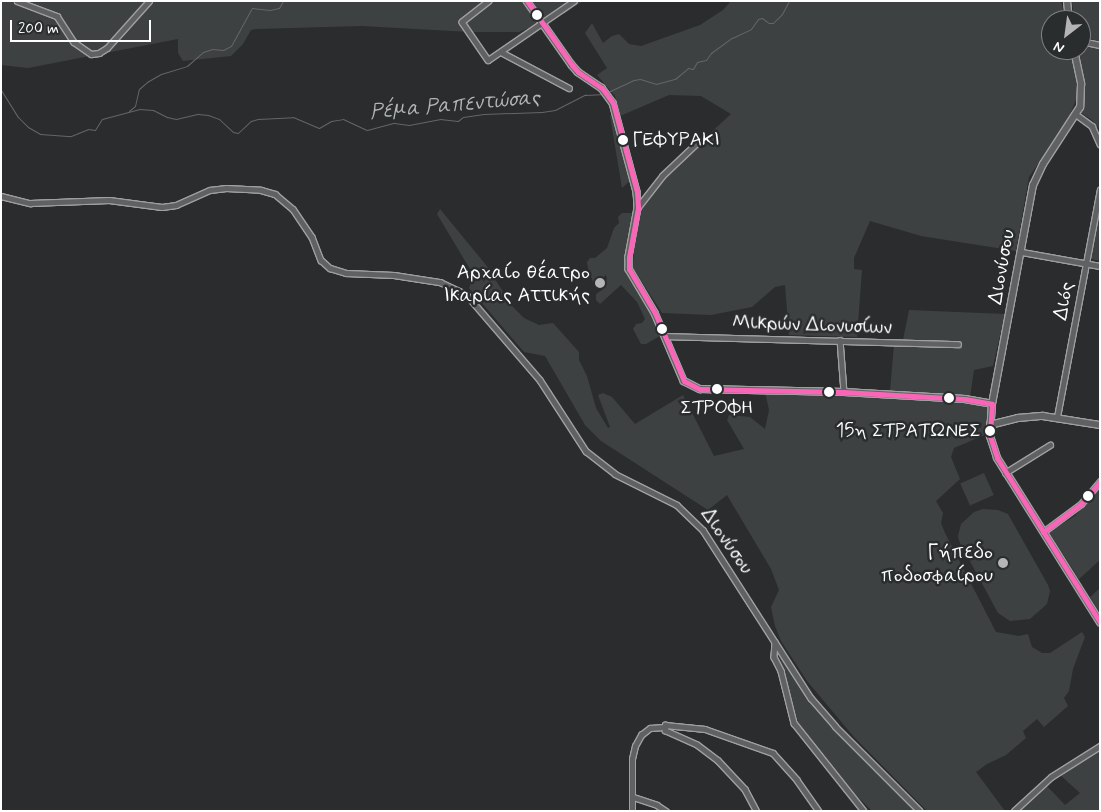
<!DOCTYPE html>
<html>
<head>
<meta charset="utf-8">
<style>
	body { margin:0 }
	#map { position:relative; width:1101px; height:812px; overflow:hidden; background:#2b2c2d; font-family:Mynerve,sans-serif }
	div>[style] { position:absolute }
	.green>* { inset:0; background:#3e4142; transform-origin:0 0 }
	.stream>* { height:1px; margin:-0.5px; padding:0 0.5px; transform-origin:0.5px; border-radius:0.5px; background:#646667 }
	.roads { filter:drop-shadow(1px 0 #a0a0a0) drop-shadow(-1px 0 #a0a0a0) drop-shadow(0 1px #a0a0a0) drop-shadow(0 -1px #a0a0a0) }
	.minor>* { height:4.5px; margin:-2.25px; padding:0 2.25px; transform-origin:2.25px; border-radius:2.25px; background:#606162 }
	.tertiary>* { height:5.5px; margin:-2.75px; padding:0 2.75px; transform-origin:2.75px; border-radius:2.75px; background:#606162 }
	.secondary>* { height:6px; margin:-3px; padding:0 3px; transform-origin:3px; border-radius:3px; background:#606162 }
	.bus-1>* { height:5px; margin:-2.5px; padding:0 2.5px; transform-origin:2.5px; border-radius:2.5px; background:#fa66b7 }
	.dots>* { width:14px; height:14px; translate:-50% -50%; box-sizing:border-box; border:2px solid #2a2d2e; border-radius:50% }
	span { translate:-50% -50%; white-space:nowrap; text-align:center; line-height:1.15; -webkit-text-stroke:5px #2a2d2e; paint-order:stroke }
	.bus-label { font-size:19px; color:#fff }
	.left { translate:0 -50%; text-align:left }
	.right { translate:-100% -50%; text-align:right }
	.street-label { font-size:20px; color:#fff }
	.poi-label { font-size:20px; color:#fff }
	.water-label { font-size:21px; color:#b4b6b6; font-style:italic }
	.frame { position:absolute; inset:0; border:2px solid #fff; pointer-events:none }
	.north { position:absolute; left:1041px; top:10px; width:50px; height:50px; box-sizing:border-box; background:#2a2d2e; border:1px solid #7f8182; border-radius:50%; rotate:210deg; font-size:14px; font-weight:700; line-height:20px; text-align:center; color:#fff }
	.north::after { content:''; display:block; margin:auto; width:18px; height:22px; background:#b5b5b6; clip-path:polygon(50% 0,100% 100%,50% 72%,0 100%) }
	.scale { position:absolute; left:10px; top:20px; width:141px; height:22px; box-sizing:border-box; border:2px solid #fff; border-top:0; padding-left:6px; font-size:15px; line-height:18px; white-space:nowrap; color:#fff; -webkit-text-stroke:4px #2a2d2e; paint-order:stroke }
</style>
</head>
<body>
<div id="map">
	<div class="green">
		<i style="clip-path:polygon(1px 1px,583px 1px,565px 13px,519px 32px,470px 32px,362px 26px,256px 29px,251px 30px,243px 44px,231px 56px,183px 61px,178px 53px,178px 39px,28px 68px,1px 65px)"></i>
		<i style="clip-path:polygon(731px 1px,1061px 1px,1065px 20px,1051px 20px,1051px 50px,1071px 50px,1077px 77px,1077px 97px,1068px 120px,1029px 177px,1016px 251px,921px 236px,870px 221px,854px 258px,854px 269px,862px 270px,857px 337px,789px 335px,785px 285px,775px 287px,752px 307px,711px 315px,662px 313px,633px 268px,634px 248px,642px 207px,667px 173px,731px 114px,701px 96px,669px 95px,620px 116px,615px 96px,597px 75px,607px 68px,585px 33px,592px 23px,603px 43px,612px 36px,619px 34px,629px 44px,641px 46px,700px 25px,723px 10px)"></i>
		<i style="clip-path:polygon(1072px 1px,1100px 1px,1100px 42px,1088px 38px,1081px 38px,1081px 20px,1074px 20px)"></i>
		<i style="clip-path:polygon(1081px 44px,1100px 49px,1100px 130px,1092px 120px,1080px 112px,1085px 95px,1076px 50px,1081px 50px)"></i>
		<i style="clip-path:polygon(614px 113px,631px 180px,622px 188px,610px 116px)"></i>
		<i style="clip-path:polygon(440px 209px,486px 265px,512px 306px,524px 318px,539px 325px,553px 323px,579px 352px,579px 360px,587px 376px,596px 408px,608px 428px,610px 427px,598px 395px,603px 393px,612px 397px,635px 424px,683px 395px,714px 456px,744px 449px,727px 420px,729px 415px,750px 417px,765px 429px,769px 410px,765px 392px,966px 402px,989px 408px,987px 434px,954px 448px,951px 457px,960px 479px,936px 501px,943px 513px,941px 523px,945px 533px,996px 632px,1019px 636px,1028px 634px,1032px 647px,1042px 653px,1050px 653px,1082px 632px,1085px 637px,1073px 669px,1069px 691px,1064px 698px,1068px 706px,1044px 727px,1037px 719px,1023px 731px,1026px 738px,1006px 755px,987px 764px,976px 772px,1005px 811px,927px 811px,854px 737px,807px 681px,781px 641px,775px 626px,771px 607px,779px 590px,771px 569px,727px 495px,708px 510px,601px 441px,585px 425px,545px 356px,524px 352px,469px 288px,474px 276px,437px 214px)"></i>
		<i style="clip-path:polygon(1100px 212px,1100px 261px,1091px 259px)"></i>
		<i style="clip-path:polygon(622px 213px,632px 213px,626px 247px,626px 268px,655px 320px,660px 336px,646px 344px,641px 344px,633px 329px,636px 324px,642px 323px,645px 319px,637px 302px,621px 285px,600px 304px,596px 300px,596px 294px,602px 290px,607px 279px,606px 275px,596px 283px,593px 282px,588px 268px,587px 262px,590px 258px,595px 258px,607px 248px,614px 228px,619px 223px,618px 217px)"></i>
		<i style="clip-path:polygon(909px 310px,1005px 314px,993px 366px,974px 370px,970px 397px,890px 391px,894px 345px,902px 345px)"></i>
		<i style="left:984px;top:473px;width:24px;height:26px;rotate:66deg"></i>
		<i style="clip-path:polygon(1100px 488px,1100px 560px,1079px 579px,1049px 532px,1075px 516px)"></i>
		<i style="clip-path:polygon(983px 509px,998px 510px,1008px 514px,1048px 585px,1050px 591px,1047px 604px,1030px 619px,1010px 621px,998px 613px,959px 541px,958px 536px,961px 524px,974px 512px)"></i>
		<i style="clip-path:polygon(1100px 588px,1100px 613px,1090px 597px)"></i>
		<i style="clip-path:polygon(778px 652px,809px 701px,831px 727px,916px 811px,872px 811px,856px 795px,798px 722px)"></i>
		<i style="clip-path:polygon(1100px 749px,1100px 811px,1017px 811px,1046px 785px,1065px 805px,1080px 793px,1059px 774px)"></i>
	</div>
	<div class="stream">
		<i style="left:1px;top:90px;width:32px;rotate:58deg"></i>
		<i style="left:18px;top:117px;width:14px;rotate:45deg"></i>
		<i style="left:28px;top:127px;width:14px;rotate:30deg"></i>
		<i style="left:40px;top:134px;width:31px;rotate:4deg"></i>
		<i style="left:71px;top:136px;width:18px;rotate:-22deg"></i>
		<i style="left:88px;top:129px;width:7px;rotate:8deg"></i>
		<i style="left:95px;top:130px;width:13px;rotate:-58deg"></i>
		<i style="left:102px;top:119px;width:38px;rotate:-15deg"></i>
		<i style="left:139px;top:109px;width:14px;rotate:4deg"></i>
		<i style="left:153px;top:110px;width:16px;rotate:27deg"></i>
		<i style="left:167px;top:117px;width:9px;rotate:13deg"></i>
		<i style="left:176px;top:119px;width:23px;rotate:-13deg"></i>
		<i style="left:198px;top:114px;width:10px;rotate:6deg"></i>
		<i style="left:208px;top:115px;width:12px;rotate:20deg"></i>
		<i style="left:219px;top:119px;width:19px;rotate:43deg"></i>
		<i style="left:233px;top:132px;width:5px;rotate:11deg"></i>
		<i style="left:238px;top:133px;width:18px;rotate:-43deg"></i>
		<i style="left:251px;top:121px;width:7px;rotate:-16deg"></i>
		<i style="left:258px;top:119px;width:35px;rotate:-3deg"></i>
		<i style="left:293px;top:117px;width:28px;rotate:23deg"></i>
		<i style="left:319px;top:128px;width:14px;rotate:-30deg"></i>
		<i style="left:331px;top:121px;width:12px;rotate:-9deg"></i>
		<i style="left:343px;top:119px;width:26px;rotate:25deg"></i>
		<i style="left:367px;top:130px;width:28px;rotate:-15deg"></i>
		<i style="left:394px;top:123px;width:15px;rotate:8deg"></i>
		<i style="left:409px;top:125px;width:32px;rotate:-11deg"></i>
		<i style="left:440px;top:119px;width:18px;rotate:6deg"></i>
		<i style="left:458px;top:121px;width:6px;rotate:-39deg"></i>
		<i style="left:463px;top:117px;width:21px;rotate:-8deg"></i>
		<i style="left:484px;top:114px;width:58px;rotate:-2deg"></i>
		<i style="left:542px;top:112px;width:13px;rotate:-9deg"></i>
		<i style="left:555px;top:110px;width:34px;rotate:-27deg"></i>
		<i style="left:585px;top:95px;width:20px;rotate:-3deg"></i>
		<i style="left:608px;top:92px;width:29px;rotate:-25deg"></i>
		<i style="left:634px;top:80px;width:6px;rotate:-9deg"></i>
		<i style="left:640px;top:79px;width:17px;rotate:17deg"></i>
		<i style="left:656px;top:84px;width:20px;rotate:-15deg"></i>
		<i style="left:675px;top:79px;width:17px;rotate:-40deg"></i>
		<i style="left:688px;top:68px;width:5px;rotate:11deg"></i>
		<i style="left:693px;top:69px;width:8px;rotate:-60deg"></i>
		<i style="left:697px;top:62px;width:9px;rotate:-13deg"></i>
		<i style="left:706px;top:60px;width:9px;rotate:-54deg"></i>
		<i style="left:711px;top:53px;width:26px;rotate:-36deg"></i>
		<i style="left:732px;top:38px;width:21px;rotate:-25deg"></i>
		<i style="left:751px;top:29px;width:12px;rotate:-55deg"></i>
		<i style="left:758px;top:19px;width:4px;rotate:-14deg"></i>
		<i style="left:762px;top:18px;width:9px;rotate:36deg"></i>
		<i style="left:769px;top:23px;width:4px"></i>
		<i style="left:773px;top:23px;width:13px;rotate:-45deg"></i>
		<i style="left:782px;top:14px;width:15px;rotate:-62deg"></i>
		<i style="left:129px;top:111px;width:8px;rotate:-40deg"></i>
		<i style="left:135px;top:106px;width:17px;rotate:-77deg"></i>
		<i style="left:139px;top:89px;width:11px;rotate:-41deg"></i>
		<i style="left:147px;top:82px;width:16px;rotate:-30deg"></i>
		<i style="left:161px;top:74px;width:27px;rotate:-17deg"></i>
		<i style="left:187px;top:66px;width:21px;rotate:-41deg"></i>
		<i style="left:203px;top:52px;width:9px;rotate:-18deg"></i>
		<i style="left:212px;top:49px;width:11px;rotate:5deg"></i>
		<i style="left:223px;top:50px;width:9px;rotate:-27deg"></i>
		<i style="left:231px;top:46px;width:43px;rotate:-61.1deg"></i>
		<i style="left:252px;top:8px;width:18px;rotate:6deg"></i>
		<i style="left:270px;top:10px;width:9px;rotate:-13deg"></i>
		<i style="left:279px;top:8px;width:8px;rotate:-60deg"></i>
	</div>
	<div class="roads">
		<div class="minor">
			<i style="left:17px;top:1px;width:43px;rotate:20.6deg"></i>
			<i style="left:57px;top:16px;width:31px;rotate:57deg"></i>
			<i style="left:74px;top:42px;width:21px;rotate:35deg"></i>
			<i style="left:91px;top:54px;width:8px;rotate:-7deg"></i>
			<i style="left:99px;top:53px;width:9px;rotate:-32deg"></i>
			<i style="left:107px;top:48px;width:63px;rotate:-48.2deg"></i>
			<i style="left:489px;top:1px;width:34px;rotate:142deg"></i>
			<i style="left:462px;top:22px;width:46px;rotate:55.6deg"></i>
			<i style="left:488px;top:60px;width:104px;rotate:-34.5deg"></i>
			<i style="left:1081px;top:41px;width:19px;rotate:12deg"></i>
			<i style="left:501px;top:52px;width:77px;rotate:27.9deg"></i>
			<i style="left:1077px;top:115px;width:19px;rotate:36deg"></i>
			<i style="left:1092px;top:126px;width:20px;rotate:66deg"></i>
			<i style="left:1px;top:196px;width:30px;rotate:14deg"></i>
			<i style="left:30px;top:203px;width:79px;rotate:-2.2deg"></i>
			<i style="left:109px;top:200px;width:53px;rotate:7.5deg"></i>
			<i style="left:162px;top:207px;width:14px;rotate:-8deg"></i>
			<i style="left:176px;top:205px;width:37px;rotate:-24deg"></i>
			<i style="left:210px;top:190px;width:16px;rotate:-7deg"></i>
			<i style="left:226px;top:188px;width:35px;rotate:3deg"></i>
			<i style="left:261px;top:190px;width:15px;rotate:16deg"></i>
			<i style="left:275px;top:194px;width:23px;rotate:40deg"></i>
			<i style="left:293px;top:209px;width:34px;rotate:56deg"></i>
			<i style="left:312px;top:237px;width:25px;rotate:69deg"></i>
			<i style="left:321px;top:260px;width:12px;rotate:42deg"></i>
			<i style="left:330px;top:268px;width:17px;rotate:17deg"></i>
			<i style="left:346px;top:273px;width:48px;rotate:2.4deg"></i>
			<i style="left:394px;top:275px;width:47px;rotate:8.7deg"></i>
			<i style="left:440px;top:282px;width:29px;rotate:25deg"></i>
			<i style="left:466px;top:294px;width:113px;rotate:49.3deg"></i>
			<i style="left:540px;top:380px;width:85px;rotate:57.1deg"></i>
			<i style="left:586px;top:451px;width:37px;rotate:38deg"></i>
			<i style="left:615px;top:474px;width:69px;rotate:26.6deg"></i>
			<i style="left:677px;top:505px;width:36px;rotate:44deg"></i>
			<i style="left:703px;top:530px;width:200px;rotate:57.3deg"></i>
			<i style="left:811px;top:698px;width:37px;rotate:49deg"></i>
			<i style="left:835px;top:726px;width:120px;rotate:45deg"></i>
			<i style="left:638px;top:207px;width:39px;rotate:-52deg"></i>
			<i style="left:662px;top:176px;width:51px;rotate:-43.4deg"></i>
			<i style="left:1022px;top:252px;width:79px;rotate:10.2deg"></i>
			<i style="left:665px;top:336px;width:293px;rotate:1.6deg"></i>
			<i style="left:840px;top:340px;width:52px;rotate:85.6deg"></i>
			<i style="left:1057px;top:417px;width:231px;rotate:-79.3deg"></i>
			<i style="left:1005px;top:473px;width:53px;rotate:-31.9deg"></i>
			<i style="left:1043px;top:532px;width:47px;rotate:-36.4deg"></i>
			<i style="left:1081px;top:504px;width:30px;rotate:-50deg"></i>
			<i style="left:775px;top:642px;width:15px;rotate:94deg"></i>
			<i style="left:774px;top:657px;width:16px;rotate:63deg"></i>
			<i style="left:781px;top:671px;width:54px;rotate:76deg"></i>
			<i style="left:794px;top:723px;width:112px;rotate:51.5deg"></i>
			<i style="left:633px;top:797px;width:25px;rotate:18deg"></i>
			<i style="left:657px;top:805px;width:11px;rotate:34deg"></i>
			<i style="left:632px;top:811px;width:52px;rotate:-90deg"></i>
			<i style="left:632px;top:759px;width:13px;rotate:-77deg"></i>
			<i style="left:635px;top:746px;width:13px;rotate:-61deg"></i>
			<i style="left:641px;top:735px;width:11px;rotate:-38deg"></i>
			<i style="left:650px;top:728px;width:14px;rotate:-4deg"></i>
			<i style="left:756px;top:811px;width:24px;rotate:-118deg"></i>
			<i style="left:745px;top:790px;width:40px;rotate:-133deg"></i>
			<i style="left:718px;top:761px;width:26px;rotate:-143deg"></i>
			<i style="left:697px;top:745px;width:35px;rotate:-156deg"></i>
			<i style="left:665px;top:731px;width:6px;rotate:-90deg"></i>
			<i style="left:665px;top:725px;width:40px;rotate:5.7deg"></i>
			<i style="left:705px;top:729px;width:72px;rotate:19.4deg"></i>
			<i style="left:773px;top:753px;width:36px;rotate:48deg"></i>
			<i style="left:797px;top:780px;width:38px;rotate:55deg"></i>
			<i style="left:1014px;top:811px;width:50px;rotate:-42.6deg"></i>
			<i style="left:1051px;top:777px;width:58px;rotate:-32.3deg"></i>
		</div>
		<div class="tertiary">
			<i style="left:527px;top:1px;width:78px;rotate:54.9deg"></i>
			<i style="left:572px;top:65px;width:9px;rotate:49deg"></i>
			<i style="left:578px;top:72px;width:29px;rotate:34deg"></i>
			<i style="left:602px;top:88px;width:19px;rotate:54deg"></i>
			<i style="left:613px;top:103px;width:92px;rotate:74.9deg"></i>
			<i style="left:637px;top:192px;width:16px;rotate:86deg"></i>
			<i style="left:638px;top:208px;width:50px;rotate:100.4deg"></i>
			<i style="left:629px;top:257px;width:12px;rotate:90deg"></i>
			<i style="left:629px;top:269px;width:51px;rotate:59.4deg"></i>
			<i style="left:655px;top:313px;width:74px;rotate:66.9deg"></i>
			<i style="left:684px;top:381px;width:18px;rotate:27deg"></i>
			<i style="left:700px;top:389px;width:144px;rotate:1.2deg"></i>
			<i style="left:844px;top:392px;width:121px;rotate:3.3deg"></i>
			<i style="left:965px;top:399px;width:27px;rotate:10deg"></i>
			<i style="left:990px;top:425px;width:29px;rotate:-14deg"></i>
			<i style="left:1018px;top:418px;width:25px;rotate:-5deg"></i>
			<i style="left:1043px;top:416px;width:58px;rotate:9deg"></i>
		</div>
		<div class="secondary">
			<i style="left:1067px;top:1px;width:19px;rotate:84deg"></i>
			<i style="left:1074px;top:50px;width:35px;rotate:78deg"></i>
			<i style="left:1081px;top:84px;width:23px;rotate:92deg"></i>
			<i style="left:1080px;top:107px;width:68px;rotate:123deg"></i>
			<i style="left:1043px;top:164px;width:23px;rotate:115deg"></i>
			<i style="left:1033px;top:185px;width:223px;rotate:100.6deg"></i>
			<i style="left:992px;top:404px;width:32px;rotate:94deg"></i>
			<i style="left:990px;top:436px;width:23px;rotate:72deg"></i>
			<i style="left:997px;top:458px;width:194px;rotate:57.9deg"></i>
		</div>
	</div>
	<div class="bus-1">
		<i style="left:527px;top:1px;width:78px;rotate:54.9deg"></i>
		<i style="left:572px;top:65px;width:9px;rotate:49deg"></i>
		<i style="left:578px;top:72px;width:29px;rotate:34deg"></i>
		<i style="left:602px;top:88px;width:19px;rotate:54deg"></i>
		<i style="left:613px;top:103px;width:92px;rotate:74.9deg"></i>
		<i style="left:637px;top:192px;width:16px;rotate:86deg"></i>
		<i style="left:638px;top:208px;width:50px;rotate:100.4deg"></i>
		<i style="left:629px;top:257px;width:12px;rotate:90deg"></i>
		<i style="left:629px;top:269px;width:51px;rotate:59.4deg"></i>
		<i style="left:655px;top:313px;width:74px;rotate:66.9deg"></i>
		<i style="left:684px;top:381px;width:18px;rotate:27deg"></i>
		<i style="left:700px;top:389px;width:144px;rotate:1.2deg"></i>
		<i style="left:844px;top:392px;width:121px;rotate:3.3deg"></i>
		<i style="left:965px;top:399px;width:27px;rotate:10deg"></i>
		<i style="left:992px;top:404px;width:32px;rotate:94deg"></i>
		<i style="left:990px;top:436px;width:23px;rotate:72deg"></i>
		<i style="left:997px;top:458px;width:194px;rotate:57.9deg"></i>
		<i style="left:1043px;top:532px;width:47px;rotate:-36.4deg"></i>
		<i style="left:1081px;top:504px;width:30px;rotate:-50deg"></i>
	</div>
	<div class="dots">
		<i style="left:537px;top:15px;background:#fff"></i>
		<i style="left:623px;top:140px;background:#fff"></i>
		<i style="left:600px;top:283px;background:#b5b5b6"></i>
		<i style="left:662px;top:329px;background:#fff"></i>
		<i style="left:717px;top:389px;background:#fff"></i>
		<i style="left:829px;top:392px;background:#fff"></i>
		<i style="left:949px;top:398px;background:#fff"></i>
		<i style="left:990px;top:431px;background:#fff"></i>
		<i style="left:1088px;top:496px;background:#fff"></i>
		<i style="left:1003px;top:563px;background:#b5b5b6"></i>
	</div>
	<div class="bus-label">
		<span class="left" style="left:632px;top:140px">ΓΕΦΥΡΑΚΙ</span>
		<span style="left:717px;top:408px">ΣΤΡΟΦΗ</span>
		<span class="right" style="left:981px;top:431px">15η ΣΤΡΑΤΩΝΕΣ</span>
	</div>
	<div class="street-label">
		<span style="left:1002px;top:267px;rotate:-80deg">Διονύσου</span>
		<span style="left:1064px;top:301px;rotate:-79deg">Διός</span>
		<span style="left:812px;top:325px;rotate:2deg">Μικρών Διονυσίων</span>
		<span style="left:727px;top:541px;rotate:55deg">Διονύσου</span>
	</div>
	<div class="poi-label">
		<span class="right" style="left:590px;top:284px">Αρχαίο θέατρο<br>Ικαρίας Αττικής</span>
		<span class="right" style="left:993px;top:564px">Γήπεδο<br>ποδοσφαίρου</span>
	</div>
	<div class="water-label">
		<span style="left:455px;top:105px;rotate:-5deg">Ρέμα Ραπεντώσας</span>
	</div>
	<div class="frame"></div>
	<div class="north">N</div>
	<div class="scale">200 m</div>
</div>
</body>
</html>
